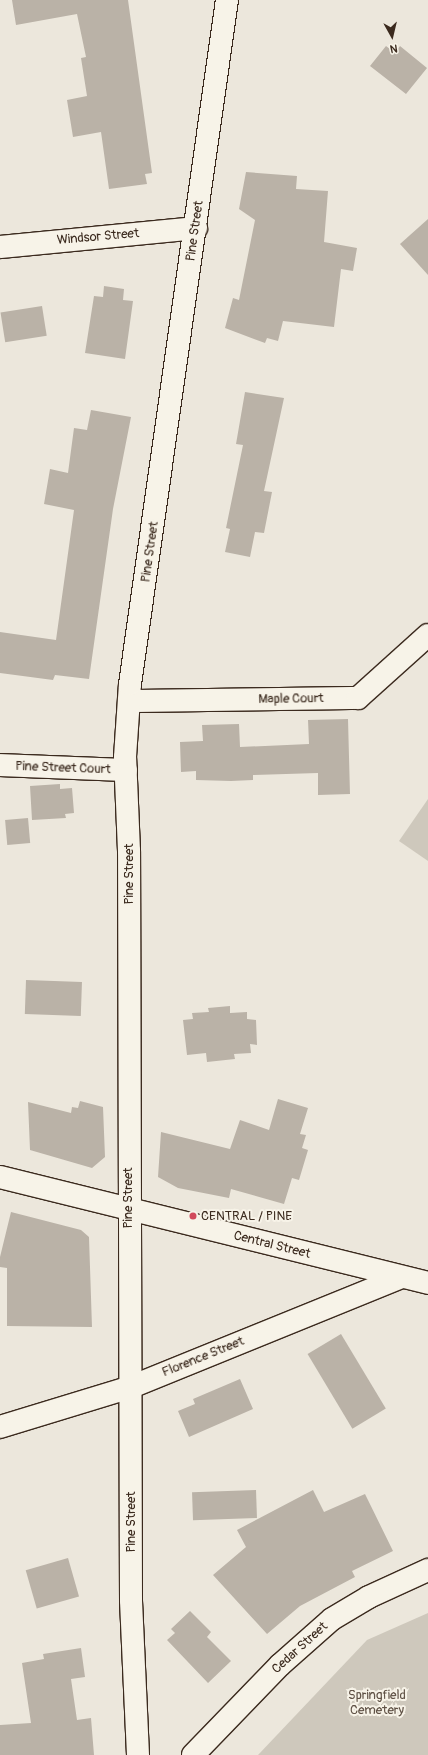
<!DOCTYPE html>
<html>
<head>
<meta charset="utf-8">
<style>
	body { margin:0 }
	#map { position:relative; width:428px; height:1755px; overflow:hidden; background:#ece7dc; font-family:Pangolin,sans-serif }
	div>[style] { position:absolute }
	.green>* { inset:0; background:#cec8bc }
	.building>* { inset:0; background:#bab2a7; transform-origin:0 0 }
	.roads { filter:drop-shadow(1px 0 #3b2a1e) drop-shadow(-1px 0 #3b2a1e) drop-shadow(0 1px #3b2a1e) drop-shadow(0 -1px #3b2a1e) }
	.minor>* { height:22px; margin:-11px; padding:0 11px; transform-origin:11px; border-radius:11px; background:#f7f3e8 }
	.major>* { height:22px; margin:-11px; padding:0 11px; transform-origin:11px; border-radius:11px; background:#f7f3e8 }
	.dots>* { width:11px; height:11px; translate:-50% -50%; box-sizing:border-box; border:2px solid #f7f3e8; border-radius:50% }
	span { translate:-50% -50%; white-space:nowrap; text-align:center; line-height:1.15; -webkit-text-stroke:4px #f7f3e8; paint-order:stroke }
	.street-label { font-size:13px; color:#3b2a1e }
	.poi-label { font-size:13px; color:#3b2a1e }
	.left { translate:0 -50%; text-align:left }
	.park-label { font-size:13px; color:#605246 }
	.north { position:absolute; left:372px; top:16px; width:40px; height:40px; -webkit-text-stroke:3px #f7f3e8; paint-order:stroke; rotate:172deg; font-size:11px; font-weight:700; line-height:16px; text-align:center; color:#3b2a1e }
	.north::after { content:''; display:block; margin:auto; width:14px; height:18px; background:#3b2a1e; clip-path:polygon(50% 0,100% 100%,50% 72%,0 100%) }
</style>
</head>
<body>
<div id="map">
	<div class="green">
		<i style="clip-path:polygon(428px 799px,428px 861px,399px 841px)"></i>
		<i style="clip-path:polygon(428px 1613px,428px 1755px,258px 1755px,367px 1640px)"></i>
	</div>
	<div class="building">
		<i style="clip-path:polygon(12px 0,128px 0,152px 173px,145px 174px,147px 184px,109px 189px,101px 132px,73px 137px,67px 100px,87px 96px,81px 58px,86px 57px,77px 14px,16px 25px)"></i>
		<i style="clip-path:polygon(386px 46px,395px 53px,400px 46px,427px 68px,406px 94px,370px 66px)"></i>
		<i style="clip-path:polygon(246px 172px,297px 176px,296px 189px,328px 191px,324px 242px,357px 248px,353px 271px,341px 269px,334px 327px,283px 321px,278px 341px,267px 338px,265px 343px,225px 328px,233px 298px,239px 300px,255px 220px,239px 209px)"></i>
		<i style="clip-path:polygon(428px 219px,428px 275px,400px 244px)"></i>
		<i style="clip-path:polygon(104px 286px,124px 289px,123px 300px,133px 301px,125px 359px,85px 353px,94px 296px,103px 297px)"></i>
		<i style="left:42px;top:306px;width:30px;height:42px;rotate:81deg"></i>
		<i style="clip-path:polygon(245px 392px,284px 398px,264px 491px,272px 492px,264px 533px,255px 532px,250px 557px,225px 552px,230px 529px,226px 528px,243px 445px,236px 444px)"></i>
		<i style="clip-path:polygon(91px 410px,131px 417px,113px 509px,89px 679px,55px 675px,53px 680px,0 673px,0 632px,56px 640px,74px 510px,44px 504px,50px 469px,68px 473px,74px 428px,87px 430px)"></i>
		<i style="clip-path:polygon(348px 719px,350px 794px,318px 795px,318px 773px,253px 775px,253px 780px,231px 781px,196px 780px,196px 771px,181px 772px,180px 742px,203px 741px,202px 725px,239px 724px,240px 747px,309px 744px,308px 720px)"></i>
		<i style="clip-path:polygon(60px 784px,60px 789px,72px 788px,74px 813px,65px 814px,66px 818px,32px 820px,30px 786px)"></i>
		<i style="left:28px;top:818px;width:25px;height:23px;rotate:85deg"></i>
		<i style="left:26px;top:980px;width:56px;height:34px;rotate:2deg"></i>
		<i style="clip-path:polygon(230px 1006px,230px 1013px,247px 1012px,247px 1019px,256px 1020px,257px 1045px,250px 1044px,251px 1053px,234px 1054px,235px 1059px,207px 1062px,206px 1053px,187px 1055px,183px 1020px,193px 1019px,192px 1013px,209px 1012px,208px 1008px)"></i>
		<i style="clip-path:polygon(278px 1099px,308px 1108px,300px 1134px,306px 1135px,302px 1148px,308px 1150px,299px 1180px,292px 1178px,284px 1204px,231px 1189px,229px 1198px,178px 1188px,158px 1177px,161px 1132px,230px 1149px,240px 1120px,269px 1130px)"></i>
		<i style="clip-path:polygon(80px 1101px,103px 1107px,105px 1157px,92px 1168px,30px 1150px,28px 1102px,71px 1113px,72px 1107px,78px 1108px)"></i>
		<i style="clip-path:polygon(11px 1212px,81px 1230px,89px 1237px,92px 1327px,7px 1326px,7px 1268px,0 1267px,0 1257px)"></i>
		<i style="left:341px;top:1334px;width:87px;height:39px;rotate:59deg"></i>
		<i style="clip-path:polygon(240px 1379px,253px 1409px,189px 1437px,178px 1411px,195px 1404px,193px 1399px)"></i>
		<i style="left:256px;top:1490px;width:28px;height:64px;rotate:88deg"></i>
		<i style="clip-path:polygon(313px 1490px,324px 1512px,365px 1494px,393px 1551px,352px 1571px,355px 1577px,300px 1606px,267px 1634px,213px 1575px,246px 1547px,237px 1530px)"></i>
		<i style="left:68px;top:1558px;width:40px;height:44px;rotate:74deg"></i>
		<i style="clip-path:polygon(190px 1611px,211px 1632px,207px 1637px,231px 1661px,208px 1683px,167px 1640px,175px 1633px,171px 1629px)"></i>
		<i style="clip-path:polygon(81px 1648px,85px 1677px,71px 1679px,77px 1720px,91px 1718px,94px 1755px,0 1755px,0 1725px,31px 1723px,22px 1663px,44px 1659px,43px 1654px)"></i>
	</div>
	<div class="roads">
		<div class="minor">
			<i style="left:0;top:247px;width:197px;rotate:-5.5deg"></i>
			<i style="left:129px;top:701px;width:229px;rotate:-0.8deg"></i>
			<i style="left:358px;top:698px;width:94px;rotate:-42deg"></i>
			<i style="left:0;top:765px;width:126px;rotate:2.3deg"></i>
			<i style="left:0;top:1427px;width:137px;rotate:-17deg"></i>
			<i style="left:131px;top:1387px;width:292px;rotate:-22.1deg"></i>
			<i style="left:193px;top:1755px;width:125px;rotate:-46deg"></i>
			<i style="left:280px;top:1665px;width:69px;rotate:-41.5deg"></i>
			<i style="left:332px;top:1619px;width:43px;rotate:-30.7deg"></i>
			<i style="left:369px;top:1597px;width:65px;rotate:-24.6deg"></i>
		</div>
		<div class="major">
			<i style="left:0;top:1177px;width:441px;rotate:13.9deg"></i>
			<i style="left:138px;top:1755px;width:155px;rotate:-92.6deg"></i>
			<i style="left:131px;top:1600px;width:749px;rotate:-90.15deg"></i>
			<i style="left:129px;top:851px;width:94px;rotate:-92.4deg"></i>
			<i style="left:125px;top:757px;width:73px;rotate:-86.1deg"></i>
			<i style="left:130px;top:684px;width:691px;rotate:-81.93deg"></i>
		</div>
	</div>
	<div class="dots">
		<i style="left:193px;top:1216px;background:#d1495b"></i>
	</div>
	<div class="street-label">
		<span style="left:195px;top:231px;rotate:-82deg">Pine Street</span>
		<span style="left:98px;top:237px;rotate:-5deg">Windsor Street</span>
		<span style="left:150px;top:552px;rotate:-82deg">Pine Street</span>
		<span style="left:291px;top:699px;rotate:-1deg">Maple Court</span>
		<span style="left:63px;top:768px;rotate:2deg">Pine Street Court</span>
		<span style="left:129px;top:874px;rotate:-90deg">Pine Street</span>
		<span style="left:128px;top:1198px;rotate:-90deg">Pine Street</span>
		<span style="left:272px;top:1245px;rotate:14deg">Central Street</span>
		<span style="left:203px;top:1357px;rotate:-22deg">Florence Street</span>
		<span style="left:131px;top:1522px;rotate:-90deg">Pine Street</span>
		<span style="left:300px;top:1648px;rotate:-42deg">Cedar Street</span>
	</div>
	<div class="poi-label">
		<span class="left" style="left:201px;top:1216px">CENTRAL / PINE</span>
	</div>
	<div class="park-label">
		<span style="left:377px;top:1703px">Springfield<br>Cemetery</span>
	</div>
	<div class="north">N</div>
</div>
</body>
</html>
